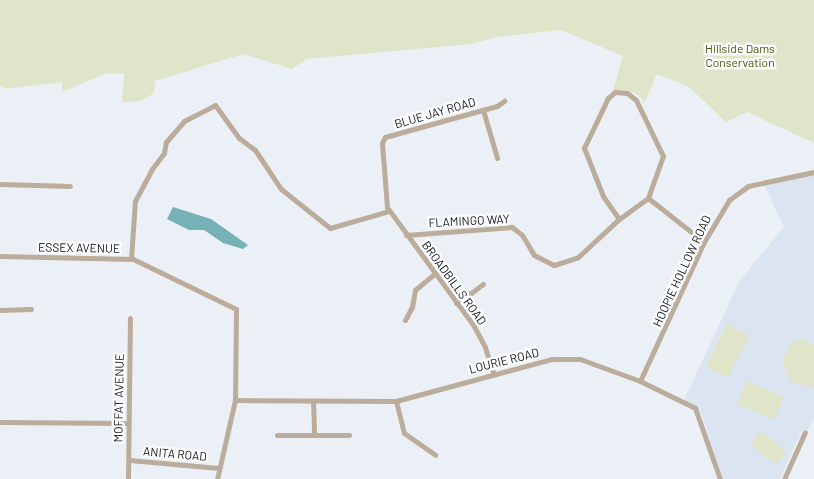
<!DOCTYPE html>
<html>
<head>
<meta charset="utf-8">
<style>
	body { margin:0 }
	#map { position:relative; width:814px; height:479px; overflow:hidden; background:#ebf0f6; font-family:Barlow,sans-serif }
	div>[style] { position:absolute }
	.built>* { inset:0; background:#dbe5f1 }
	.green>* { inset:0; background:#e0e4c8; transform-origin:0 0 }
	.water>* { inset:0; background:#76b1b6 }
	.minor>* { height:5px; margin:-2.5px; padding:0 2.5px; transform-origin:2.5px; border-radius:2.5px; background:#bbac9c }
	span { translate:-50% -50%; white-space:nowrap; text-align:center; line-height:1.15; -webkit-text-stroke:5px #fcfdfe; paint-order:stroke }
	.park-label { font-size:12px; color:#4f5409 }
	.street-label { font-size:12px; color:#141618 }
</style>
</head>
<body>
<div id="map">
	<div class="built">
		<i style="clip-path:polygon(814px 172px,814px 418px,807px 432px,802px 430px,780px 479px,723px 479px,701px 413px,684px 400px,740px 280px,784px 227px,763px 183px)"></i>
	</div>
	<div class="green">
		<i style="clip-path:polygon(0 0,814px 0,814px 143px,747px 112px,726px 122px,689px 87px,657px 74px,644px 104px,640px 96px,627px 90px,613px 91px,623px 56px,561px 30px,497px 37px,471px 44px,306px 59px,292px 69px,243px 54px,155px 81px,154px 93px,141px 101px,122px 102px,124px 73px,104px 74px,62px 92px,62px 82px,6px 89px,0 85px)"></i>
		<i style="left:727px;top:324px;width:25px;height:47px;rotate:27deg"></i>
		<i style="clip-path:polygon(800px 339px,814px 345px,814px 386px,810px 387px,791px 383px,782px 360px,791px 343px)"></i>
		<i style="left:746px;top:381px;width:41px;height:25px;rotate:22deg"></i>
		<i style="left:761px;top:431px;width:33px;height:17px;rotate:39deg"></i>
	</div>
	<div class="water">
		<i style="clip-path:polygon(173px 207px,211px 219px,248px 245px,243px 249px,223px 243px,204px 230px,189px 230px,167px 219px)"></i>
	</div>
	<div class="minor">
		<i style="left:615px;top:92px;width:12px;rotate:5deg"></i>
		<i style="left:627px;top:93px;width:11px;rotate:38deg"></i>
		<i style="left:636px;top:100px;width:62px;rotate:64.3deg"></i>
		<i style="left:663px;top:156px;width:45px;rotate:109.7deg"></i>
		<i style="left:648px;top:198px;width:36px;rotate:144deg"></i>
		<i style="left:619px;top:219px;width:28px;rotate:-125deg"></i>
		<i style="left:603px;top:196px;width:52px;rotate:-111.6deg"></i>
		<i style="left:584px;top:148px;width:55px;rotate:-64.4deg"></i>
		<i style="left:608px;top:98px;width:9px;rotate:-41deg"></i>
		<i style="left:483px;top:110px;width:50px;rotate:73.7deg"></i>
		<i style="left:0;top:184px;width:70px;rotate:1.6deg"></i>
		<i style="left:648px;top:198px;width:71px;rotate:38.2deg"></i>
		<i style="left:406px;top:235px;width:106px;rotate:-4.3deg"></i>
		<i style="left:512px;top:227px;width:13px;rotate:39deg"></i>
		<i style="left:522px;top:235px;width:23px;rotate:59deg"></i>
		<i style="left:534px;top:255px;width:22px;rotate:27deg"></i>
		<i style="left:554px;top:265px;width:25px;rotate:-18deg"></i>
		<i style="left:578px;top:257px;width:56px;rotate:-42.8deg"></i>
		<i style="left:0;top:256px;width:133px;rotate:1.3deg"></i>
		<i style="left:133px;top:259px;width:114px;rotate:25.9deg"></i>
		<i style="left:236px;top:309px;width:91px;rotate:90.6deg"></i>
		<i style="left:235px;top:400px;width:81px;rotate:102.8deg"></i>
		<i style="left:131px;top:259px;width:58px;rotate:-86.1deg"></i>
		<i style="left:135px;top:201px;width:36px;rotate:-62deg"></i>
		<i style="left:152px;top:169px;width:20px;rotate:-53deg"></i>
		<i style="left:164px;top:153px;width:11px;rotate:-80deg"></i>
		<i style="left:166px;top:142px;width:28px;rotate:-49deg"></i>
		<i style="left:184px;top:121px;width:35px;rotate:-27deg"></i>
		<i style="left:215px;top:105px;width:41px;rotate:54deg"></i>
		<i style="left:239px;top:138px;width:20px;rotate:37deg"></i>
		<i style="left:255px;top:150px;width:47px;rotate:56.3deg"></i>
		<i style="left:281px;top:189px;width:63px;rotate:38.5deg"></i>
		<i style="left:330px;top:228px;width:61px;rotate:-16.1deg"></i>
		<i style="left:456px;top:303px;width:12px;rotate:-59deg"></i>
		<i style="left:462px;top:293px;width:9px"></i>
		<i style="left:471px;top:293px;width:15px;rotate:-37deg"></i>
		<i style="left:0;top:310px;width:31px;rotate:-2deg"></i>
		<i style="left:405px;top:320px;width:15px;rotate:-62deg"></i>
		<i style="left:412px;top:307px;width:17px;rotate:-80deg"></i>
		<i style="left:415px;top:290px;width:25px;rotate:-40deg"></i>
		<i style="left:493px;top:372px;width:26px;rotate:-108deg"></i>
		<i style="left:485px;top:347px;width:24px;rotate:-118deg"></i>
		<i style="left:474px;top:326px;width:147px;rotate:-126.2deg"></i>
		<i style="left:387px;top:207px;width:64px;rotate:-94.5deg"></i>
		<i style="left:382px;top:143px;width:7px;rotate:-63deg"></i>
		<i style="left:385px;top:137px;width:116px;rotate:-15.5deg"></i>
		<i style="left:497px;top:106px;width:9px;rotate:-36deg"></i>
		<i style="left:640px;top:381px;width:153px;rotate:-65.3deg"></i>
		<i style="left:704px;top:242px;width:49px;rotate:-59.2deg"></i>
		<i style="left:729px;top:200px;width:24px;rotate:-36deg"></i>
		<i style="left:748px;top:186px;width:67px;rotate:-12deg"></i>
		<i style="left:235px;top:400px;width:161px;rotate:0.4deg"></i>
		<i style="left:396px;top:401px;width:162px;rotate:-15.1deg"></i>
		<i style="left:552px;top:359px;width:28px"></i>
		<i style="left:580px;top:359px;width:64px;rotate:20.1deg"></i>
		<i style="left:640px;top:381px;width:61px;rotate:26.1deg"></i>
		<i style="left:695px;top:408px;width:75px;rotate:70.6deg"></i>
		<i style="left:313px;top:401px;width:34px;rotate:88deg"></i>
		<i style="left:396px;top:401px;width:33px;rotate:76deg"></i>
		<i style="left:404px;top:433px;width:38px;rotate:35deg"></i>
		<i style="left:0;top:422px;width:128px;rotate:0.4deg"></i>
		<i style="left:277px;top:435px;width:72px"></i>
		<i style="left:129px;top:460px;width:90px;rotate:5.1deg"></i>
		<i style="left:128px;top:479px;width:161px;rotate:-89.3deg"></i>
		<i style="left:784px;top:479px;width:51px;rotate:-65.9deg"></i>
	</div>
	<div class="park-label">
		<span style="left:740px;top:56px">Hillside Dams<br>Conservation</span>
	</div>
	<div class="street-label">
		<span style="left:435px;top:113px;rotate:-16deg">BLUE JAY ROAD</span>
		<span style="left:469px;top:221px;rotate:-3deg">FLAMINGO WAY</span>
		<span style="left:79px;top:248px;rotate:1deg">ESSEX AVENUE</span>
		<span style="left:682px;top:271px;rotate:-65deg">HOOPIE HOLLOW ROAD</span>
		<span style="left:454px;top:283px;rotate:54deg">BROADBILLS ROAD</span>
		<span style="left:504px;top:361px;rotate:-14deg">LOURIE ROAD</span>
		<span style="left:119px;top:398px;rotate:-89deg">MOFFAT AVENUE</span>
		<span style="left:175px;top:454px;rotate:5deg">ANITA ROAD</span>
	</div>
</div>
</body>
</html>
